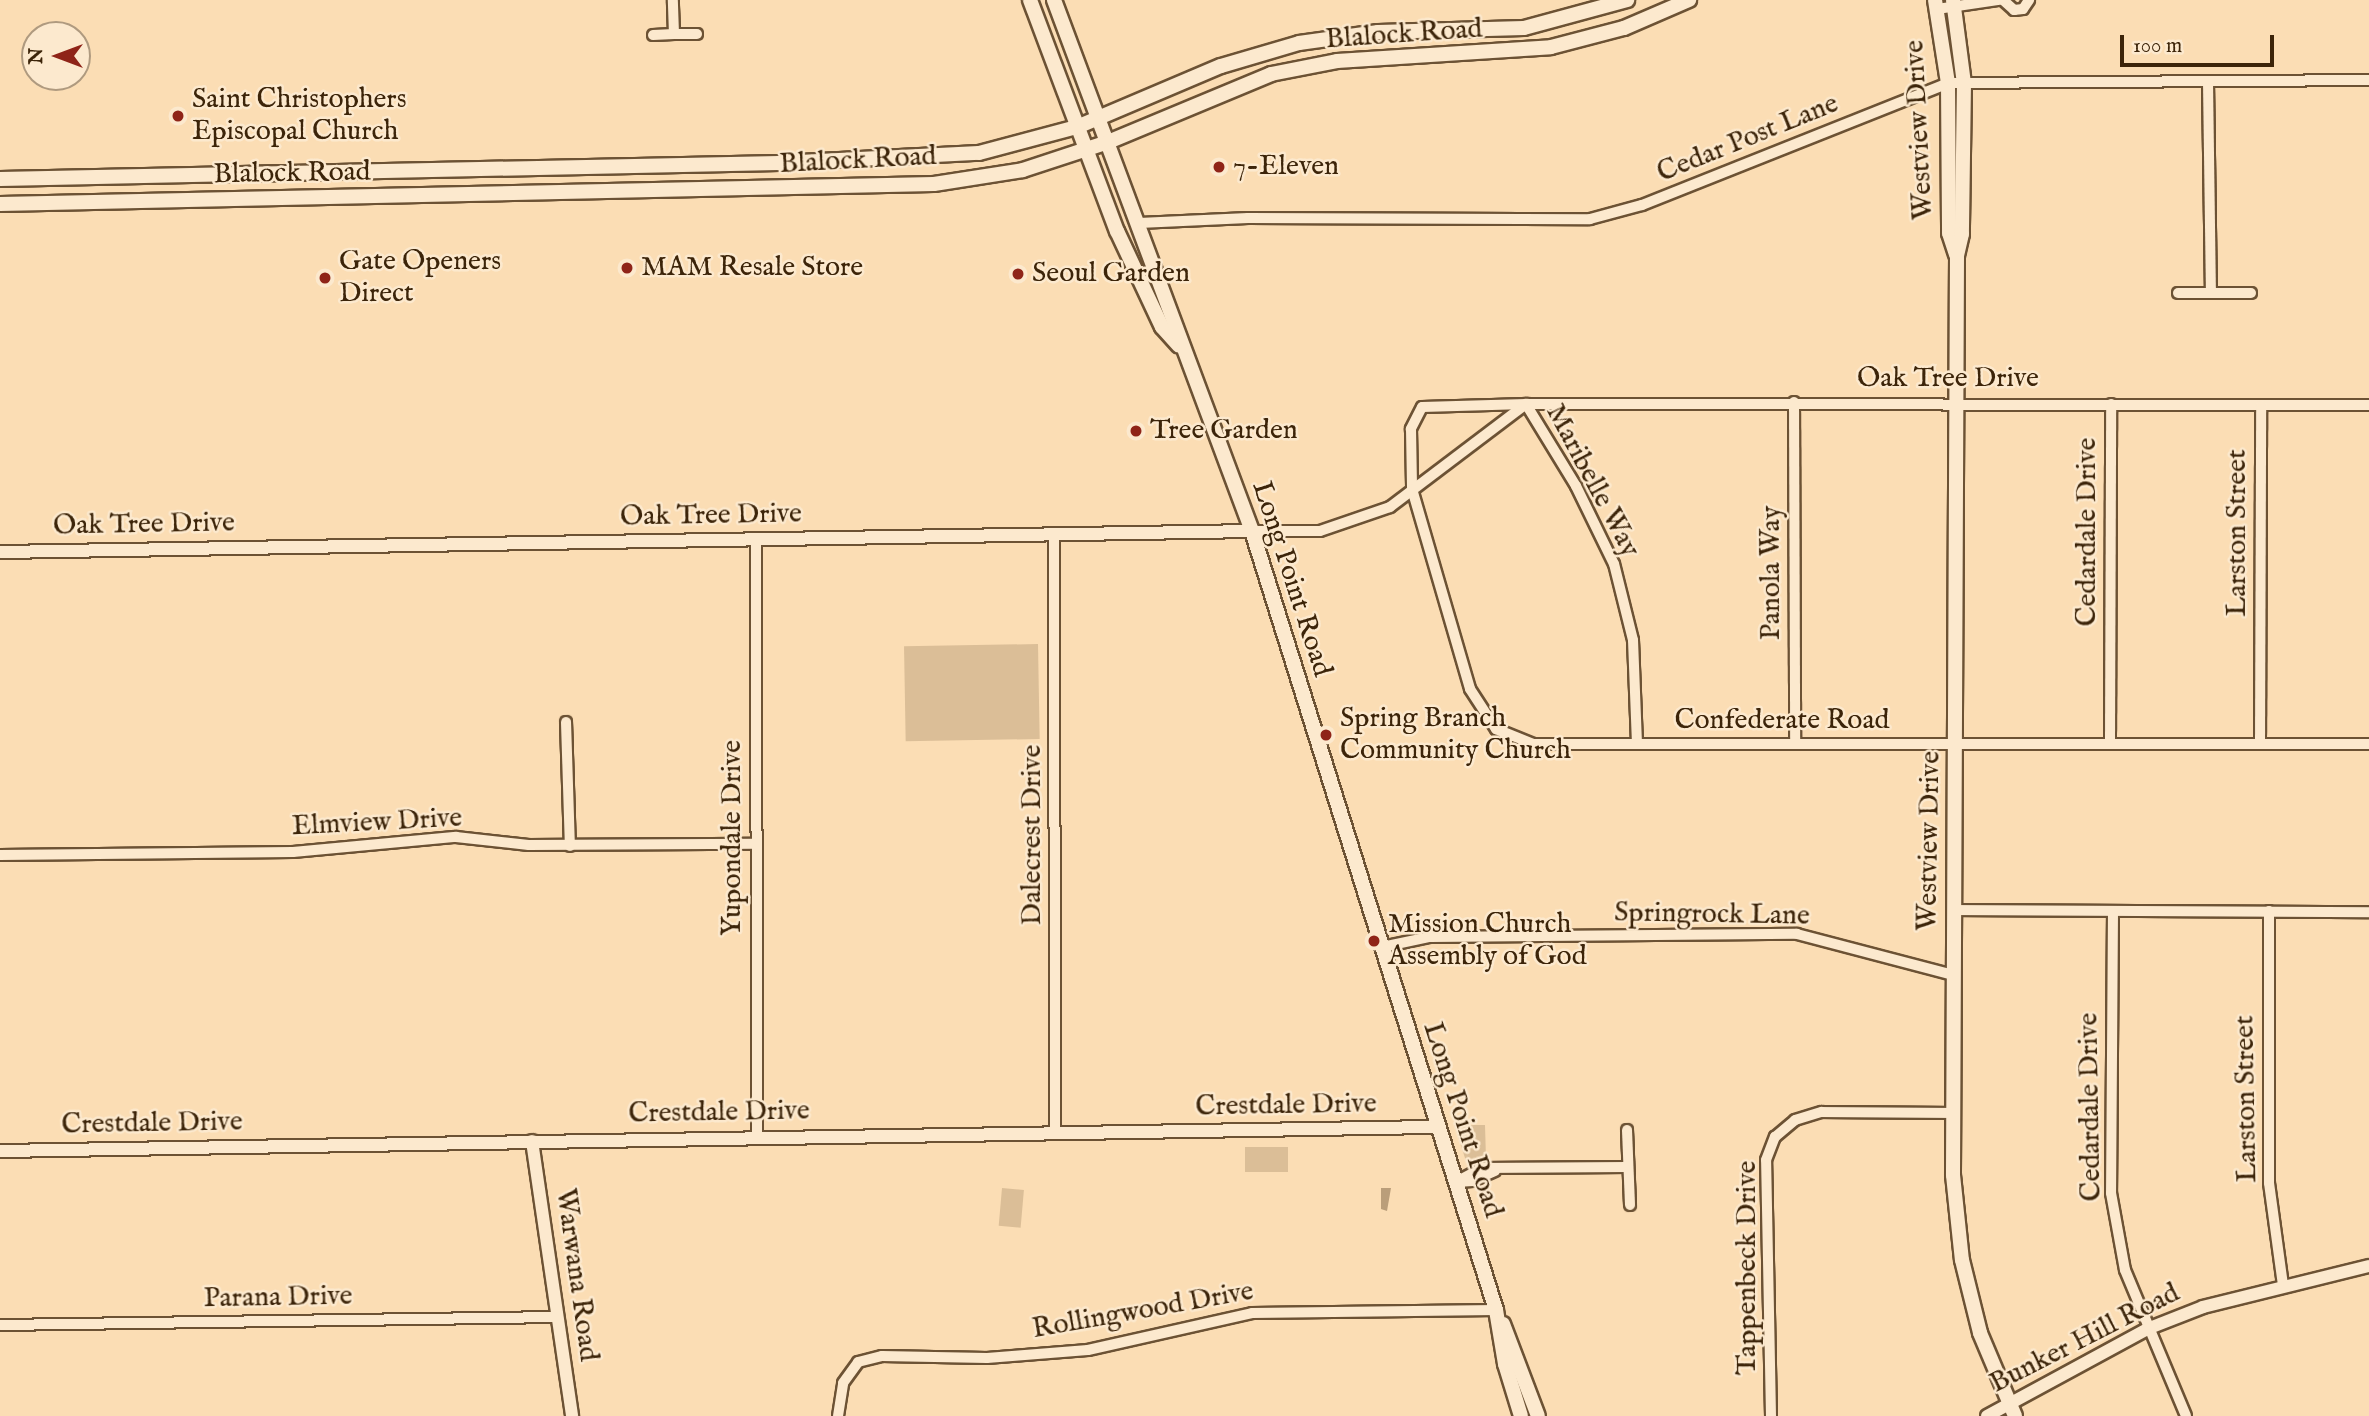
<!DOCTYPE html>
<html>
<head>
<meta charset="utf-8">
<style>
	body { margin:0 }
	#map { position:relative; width:2369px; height:1416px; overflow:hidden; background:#fbddb4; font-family:"IM FELL English",serif }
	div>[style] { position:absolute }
	.green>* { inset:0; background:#dbbe97; transform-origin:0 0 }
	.water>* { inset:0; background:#ba9e7a }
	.roads { filter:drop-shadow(2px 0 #6c5234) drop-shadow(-2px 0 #6c5234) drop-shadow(0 2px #6c5234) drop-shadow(0 -2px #6c5234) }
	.minor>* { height:10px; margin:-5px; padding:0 5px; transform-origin:5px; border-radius:5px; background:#fce9ce }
	.tertiary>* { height:12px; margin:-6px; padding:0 6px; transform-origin:6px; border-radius:6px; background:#fce9ce }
	.secondary>* { height:14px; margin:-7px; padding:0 7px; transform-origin:7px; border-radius:7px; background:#fce9ce }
	.dots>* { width:19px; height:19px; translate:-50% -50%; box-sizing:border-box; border:4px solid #fce9ce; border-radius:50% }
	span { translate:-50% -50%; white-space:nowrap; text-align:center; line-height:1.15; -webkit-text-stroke:5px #fce9ce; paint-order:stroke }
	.street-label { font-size:28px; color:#3c2409 }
	.poi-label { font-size:28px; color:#3c2409 }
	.left { translate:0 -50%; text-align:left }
	.north { position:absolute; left:21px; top:21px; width:70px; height:70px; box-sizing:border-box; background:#fce9ce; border:2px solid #af9a7f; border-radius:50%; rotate:270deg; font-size:19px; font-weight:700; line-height:28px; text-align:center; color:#3c2409 }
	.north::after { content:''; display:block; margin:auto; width:24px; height:32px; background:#8f2418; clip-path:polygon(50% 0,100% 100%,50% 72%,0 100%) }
	.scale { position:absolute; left:2120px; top:35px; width:154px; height:32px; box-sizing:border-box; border:4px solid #3c2409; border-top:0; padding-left:9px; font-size:21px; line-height:24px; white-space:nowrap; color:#3c2409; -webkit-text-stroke:5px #fce9ce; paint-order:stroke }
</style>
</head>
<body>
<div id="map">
	<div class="green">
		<i style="left:1038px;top:644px;width:95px;height:134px;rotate:89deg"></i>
		<i style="clip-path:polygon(1454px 1125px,1485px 1125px,1486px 1159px,1466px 1161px)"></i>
		<i style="left:1288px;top:1147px;width:25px;height:43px;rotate:90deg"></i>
		<i style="left:1002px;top:1188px;width:22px;height:38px;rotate:5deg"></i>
	</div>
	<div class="water">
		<i style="clip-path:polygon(1381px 1188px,1391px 1188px,1387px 1211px,1381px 1209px)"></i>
	</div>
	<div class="roads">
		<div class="minor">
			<i style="left:2003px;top:0;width:15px;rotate:42deg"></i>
			<i style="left:2014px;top:10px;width:9px;rotate:-6deg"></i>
			<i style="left:2023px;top:9px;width:11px;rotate:-56deg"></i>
			<i style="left:1937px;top:9px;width:63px;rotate:-8.3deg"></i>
			<i style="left:674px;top:34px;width:23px"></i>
			<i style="left:653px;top:35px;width:21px;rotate:-3deg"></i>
			<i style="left:674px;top:34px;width:34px;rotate:-92deg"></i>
			<i style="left:2208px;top:82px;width:211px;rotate:89.2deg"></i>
			<i style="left:1139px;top:223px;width:109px;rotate:-2.6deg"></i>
			<i style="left:1248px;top:218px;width:342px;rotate:0.2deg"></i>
			<i style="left:1590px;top:219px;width:54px;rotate:-15.1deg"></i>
			<i style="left:1642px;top:205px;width:329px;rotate:-21.7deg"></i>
			<i style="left:1948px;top:83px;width:421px;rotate:-0.4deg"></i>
			<i style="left:2178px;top:293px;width:73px"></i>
			<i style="left:1794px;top:402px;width:342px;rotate:89.8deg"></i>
			<i style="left:1252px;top:531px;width:68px"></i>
			<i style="left:1320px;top:531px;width:74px;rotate:-18.9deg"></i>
			<i style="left:1390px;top:507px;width:171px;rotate:-37.1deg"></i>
			<i style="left:1526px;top:404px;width:843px;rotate:0.07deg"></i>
			<i style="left:1054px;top:535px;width:599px;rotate:89.9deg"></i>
			<i style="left:756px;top:539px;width:598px;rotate:89.9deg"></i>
			<i style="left:566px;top:722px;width:124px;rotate:88.2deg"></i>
			<i style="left:1637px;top:744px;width:104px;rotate:-92.2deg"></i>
			<i style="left:1633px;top:640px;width:78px;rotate:-104deg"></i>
			<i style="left:1614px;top:564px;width:87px;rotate:-116deg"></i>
			<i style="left:1576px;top:486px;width:96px;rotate:-121.4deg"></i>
			<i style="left:1526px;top:404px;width:104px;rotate:178.3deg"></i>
			<i style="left:1422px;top:407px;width:25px;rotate:117deg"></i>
			<i style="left:1411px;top:429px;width:60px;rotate:89deg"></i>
			<i style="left:1412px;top:489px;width:208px;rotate:73.8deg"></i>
			<i style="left:1470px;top:689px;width:48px;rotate:57deg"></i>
			<i style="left:1496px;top:729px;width:40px;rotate:22deg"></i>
			<i style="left:1533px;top:744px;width:836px"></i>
			<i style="left:2110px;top:744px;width:340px;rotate:-89.8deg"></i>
			<i style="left:2260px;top:744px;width:338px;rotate:-89.8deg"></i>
			<i style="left:0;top:855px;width:293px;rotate:-0.6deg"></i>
			<i style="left:293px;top:852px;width:164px;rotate:-5.3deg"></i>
			<i style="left:456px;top:837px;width:73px;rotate:6.3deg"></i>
			<i style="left:529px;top:845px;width:227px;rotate:-0.3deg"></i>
			<i style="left:1953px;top:910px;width:416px;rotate:0.3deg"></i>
			<i style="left:2113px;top:911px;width:282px;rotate:90.4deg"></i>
			<i style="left:2111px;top:1193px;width:78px;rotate:79.7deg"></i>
			<i style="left:2125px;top:1270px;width:158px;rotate:67.3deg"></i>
			<i style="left:2269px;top:911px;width:272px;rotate:90deg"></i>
			<i style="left:2269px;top:1183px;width:103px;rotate:82.2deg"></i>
			<i style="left:1382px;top:947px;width:49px;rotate:-11.8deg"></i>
			<i style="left:1430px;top:937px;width:367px;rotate:-0.5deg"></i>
			<i style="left:1797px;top:934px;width:161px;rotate:14.7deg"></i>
			<i style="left:1627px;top:1130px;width:75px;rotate:87.7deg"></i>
			<i style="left:1495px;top:1171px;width:24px;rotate:156deg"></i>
			<i style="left:1473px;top:1181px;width:17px;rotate:177deg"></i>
			<i style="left:1456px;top:1182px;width:30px;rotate:-28deg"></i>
			<i style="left:1482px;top:1168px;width:145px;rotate:-0.4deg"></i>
			<i style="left:0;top:1325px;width:557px;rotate:-0.82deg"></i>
			<i style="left:838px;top:1416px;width:33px;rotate:-81deg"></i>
			<i style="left:843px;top:1383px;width:26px;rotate:-54deg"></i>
			<i style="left:858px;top:1362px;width:25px;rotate:-14deg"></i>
			<i style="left:882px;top:1356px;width:105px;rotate:1.1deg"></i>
			<i style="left:987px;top:1358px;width:101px;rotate:-4.5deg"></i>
			<i style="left:1088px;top:1350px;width:168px;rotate:-12.7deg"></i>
			<i style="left:1252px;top:1313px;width:244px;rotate:-0.7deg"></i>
			<i style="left:1771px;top:1416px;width:256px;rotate:-91.1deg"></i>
			<i style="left:1766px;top:1160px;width:25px;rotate:-69deg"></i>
			<i style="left:1775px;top:1137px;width:26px;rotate:-40deg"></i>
			<i style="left:1795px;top:1120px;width:28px;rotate:-17deg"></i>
			<i style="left:1822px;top:1112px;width:130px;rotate:0.4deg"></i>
		</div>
		<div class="tertiary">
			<i style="left:0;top:552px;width:1252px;rotate:-0.96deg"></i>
			<i style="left:532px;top:1141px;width:278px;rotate:81.7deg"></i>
			<i style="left:0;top:1151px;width:1439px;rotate:-0.96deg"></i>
			<i style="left:1987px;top:1416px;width:182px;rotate:-28.5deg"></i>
			<i style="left:2147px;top:1329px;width:60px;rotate:-21.4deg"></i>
			<i style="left:2203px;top:1307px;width:171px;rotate:-13.9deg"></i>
		</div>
		<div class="secondary">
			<i style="left:1030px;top:0;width:247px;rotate:69.4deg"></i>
			<i style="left:1117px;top:231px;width:106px;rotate:64.9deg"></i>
			<i style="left:1162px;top:327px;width:25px;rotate:48deg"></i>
			<i style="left:1054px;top:0;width:567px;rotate:69.55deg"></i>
			<i style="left:1252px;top:531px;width:816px;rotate:72.61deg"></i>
			<i style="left:1496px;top:1310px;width:55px;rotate:80.5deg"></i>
			<i style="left:1505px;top:1364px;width:54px;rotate:72.9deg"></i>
			<i style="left:1935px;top:0;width:84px;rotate:81.1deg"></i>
			<i style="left:1948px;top:83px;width:150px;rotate:89.6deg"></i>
			<i style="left:1949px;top:233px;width:23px;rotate:72deg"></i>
			<i style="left:1953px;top:0;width:84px;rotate:82.5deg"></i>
			<i style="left:1964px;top:83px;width:151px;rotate:90.8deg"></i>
			<i style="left:1962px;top:234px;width:23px;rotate:103deg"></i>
			<i style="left:1957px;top:256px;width:919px;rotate:90.25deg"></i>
			<i style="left:1953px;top:1175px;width:85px;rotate:84deg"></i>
			<i style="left:1962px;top:1260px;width:75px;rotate:76.1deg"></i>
			<i style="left:1980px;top:1333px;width:90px;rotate:67.1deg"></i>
			<i style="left:0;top:179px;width:779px;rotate:-1.18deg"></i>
			<i style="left:779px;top:163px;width:200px;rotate:-2.9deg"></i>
			<i style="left:979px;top:153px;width:101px;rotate:-14.9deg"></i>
			<i style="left:1077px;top:127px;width:156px;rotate:-23deg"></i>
			<i style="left:1221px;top:66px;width:81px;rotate:-16.4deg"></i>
			<i style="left:1299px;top:43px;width:80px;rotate:-7.9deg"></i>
			<i style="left:1378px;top:32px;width:146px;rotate:-1.6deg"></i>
			<i style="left:1524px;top:28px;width:107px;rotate:-15.2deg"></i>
			<i style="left:0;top:204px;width:934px;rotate:-1.23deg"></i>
			<i style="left:934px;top:184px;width:90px;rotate:-8.9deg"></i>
			<i style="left:1023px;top:170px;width:89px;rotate:-18.2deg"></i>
			<i style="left:1108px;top:142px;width:177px;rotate:-22.6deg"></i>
			<i style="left:1271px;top:74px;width:67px;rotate:-11.1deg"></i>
			<i style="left:1337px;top:61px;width:214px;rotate:-3.7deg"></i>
			<i style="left:1551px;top:47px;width:75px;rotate:-14.6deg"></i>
			<i style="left:1624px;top:28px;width:71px;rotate:-23.3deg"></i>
			<i style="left:1503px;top:1324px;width:98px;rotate:69.2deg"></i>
		</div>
	</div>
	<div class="dots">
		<i style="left:178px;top:116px;background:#8f2418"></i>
		<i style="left:1219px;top:167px;background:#8f2418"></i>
		<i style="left:627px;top:268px;background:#8f2418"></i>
		<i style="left:1018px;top:274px;background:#8f2418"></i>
		<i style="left:325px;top:278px;background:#8f2418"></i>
		<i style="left:1136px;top:431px;background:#8f2418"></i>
		<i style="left:1326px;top:735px;background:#8f2418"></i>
		<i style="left:1374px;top:941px;background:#8f2418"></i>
	</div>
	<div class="street-label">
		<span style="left:1404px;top:35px;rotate:-4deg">Blalock Road</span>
		<span style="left:1920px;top:130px;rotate:-93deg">Westview Drive</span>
		<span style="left:1748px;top:139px;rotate:-22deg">Cedar Post Lane</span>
		<span style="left:858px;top:161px;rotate:-3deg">Blalock Road</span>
		<span style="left:292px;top:174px;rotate:-1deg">Blalock Road</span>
		<span style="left:1948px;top:379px">Oak Tree Drive</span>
		<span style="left:1592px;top:481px;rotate:62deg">Maribelle Way</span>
		<span style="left:711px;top:516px;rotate:-1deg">Oak Tree Drive</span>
		<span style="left:144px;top:525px;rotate:-1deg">Oak Tree Drive</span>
		<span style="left:2088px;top:532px;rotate:-90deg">Cedardale Drive</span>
		<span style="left:2238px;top:533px;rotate:-90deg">Larston Street</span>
		<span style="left:1772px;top:573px;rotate:-90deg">Panola Way</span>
		<span style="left:1291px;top:579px;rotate:72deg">Long Point Road</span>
		<span style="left:1782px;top:721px">Confederate Road</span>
		<span style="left:377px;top:823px;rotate:-3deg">Elmview Drive</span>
		<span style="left:1033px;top:835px;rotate:-90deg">Dalecrest Drive</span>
		<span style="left:733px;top:838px;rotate:-90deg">Yupondale Drive</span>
		<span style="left:1930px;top:841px;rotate:-89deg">Westview Drive</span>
		<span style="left:1712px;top:915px;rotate:1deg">Springrock Lane</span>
		<span style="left:2247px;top:1099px;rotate:-91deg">Larston Street</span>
		<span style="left:1286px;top:1106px;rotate:-1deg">Crestdale Drive</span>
		<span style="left:2091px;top:1107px;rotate:-91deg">Cedardale Drive</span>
		<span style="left:719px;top:1113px;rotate:-1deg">Crestdale Drive</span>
		<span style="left:1462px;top:1120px;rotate:72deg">Long Point Road</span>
		<span style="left:152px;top:1124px;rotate:-1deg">Crestdale Drive</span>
		<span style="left:1748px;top:1268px;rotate:-90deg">Tappenbeck Drive</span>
		<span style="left:576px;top:1275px;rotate:82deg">Warwana Road</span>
		<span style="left:278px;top:1298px;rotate:-1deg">Parana Drive</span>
		<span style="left:1143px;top:1311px;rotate:-10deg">Rollingwood Drive</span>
		<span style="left:2085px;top:1339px;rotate:-27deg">Bunker Hill Road</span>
	</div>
	<div class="poi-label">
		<span class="left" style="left:192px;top:116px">Saint Christophers<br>Episcopal Church</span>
		<span class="left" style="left:1233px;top:167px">7-Eleven</span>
		<span class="left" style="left:339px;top:278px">Gate Openers<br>Direct</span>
		<span class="left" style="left:641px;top:268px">MAM Resale Store</span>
		<span class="left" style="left:1032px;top:274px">Seoul Garden</span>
		<span class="left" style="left:1150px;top:431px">Tree Garden</span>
		<span class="left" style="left:1340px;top:735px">Spring Branch<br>Community Church</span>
		<span class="left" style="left:1388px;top:941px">Mission Church<br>Assembly of God</span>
	</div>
	<div class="north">N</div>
	<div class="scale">100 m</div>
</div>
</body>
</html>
